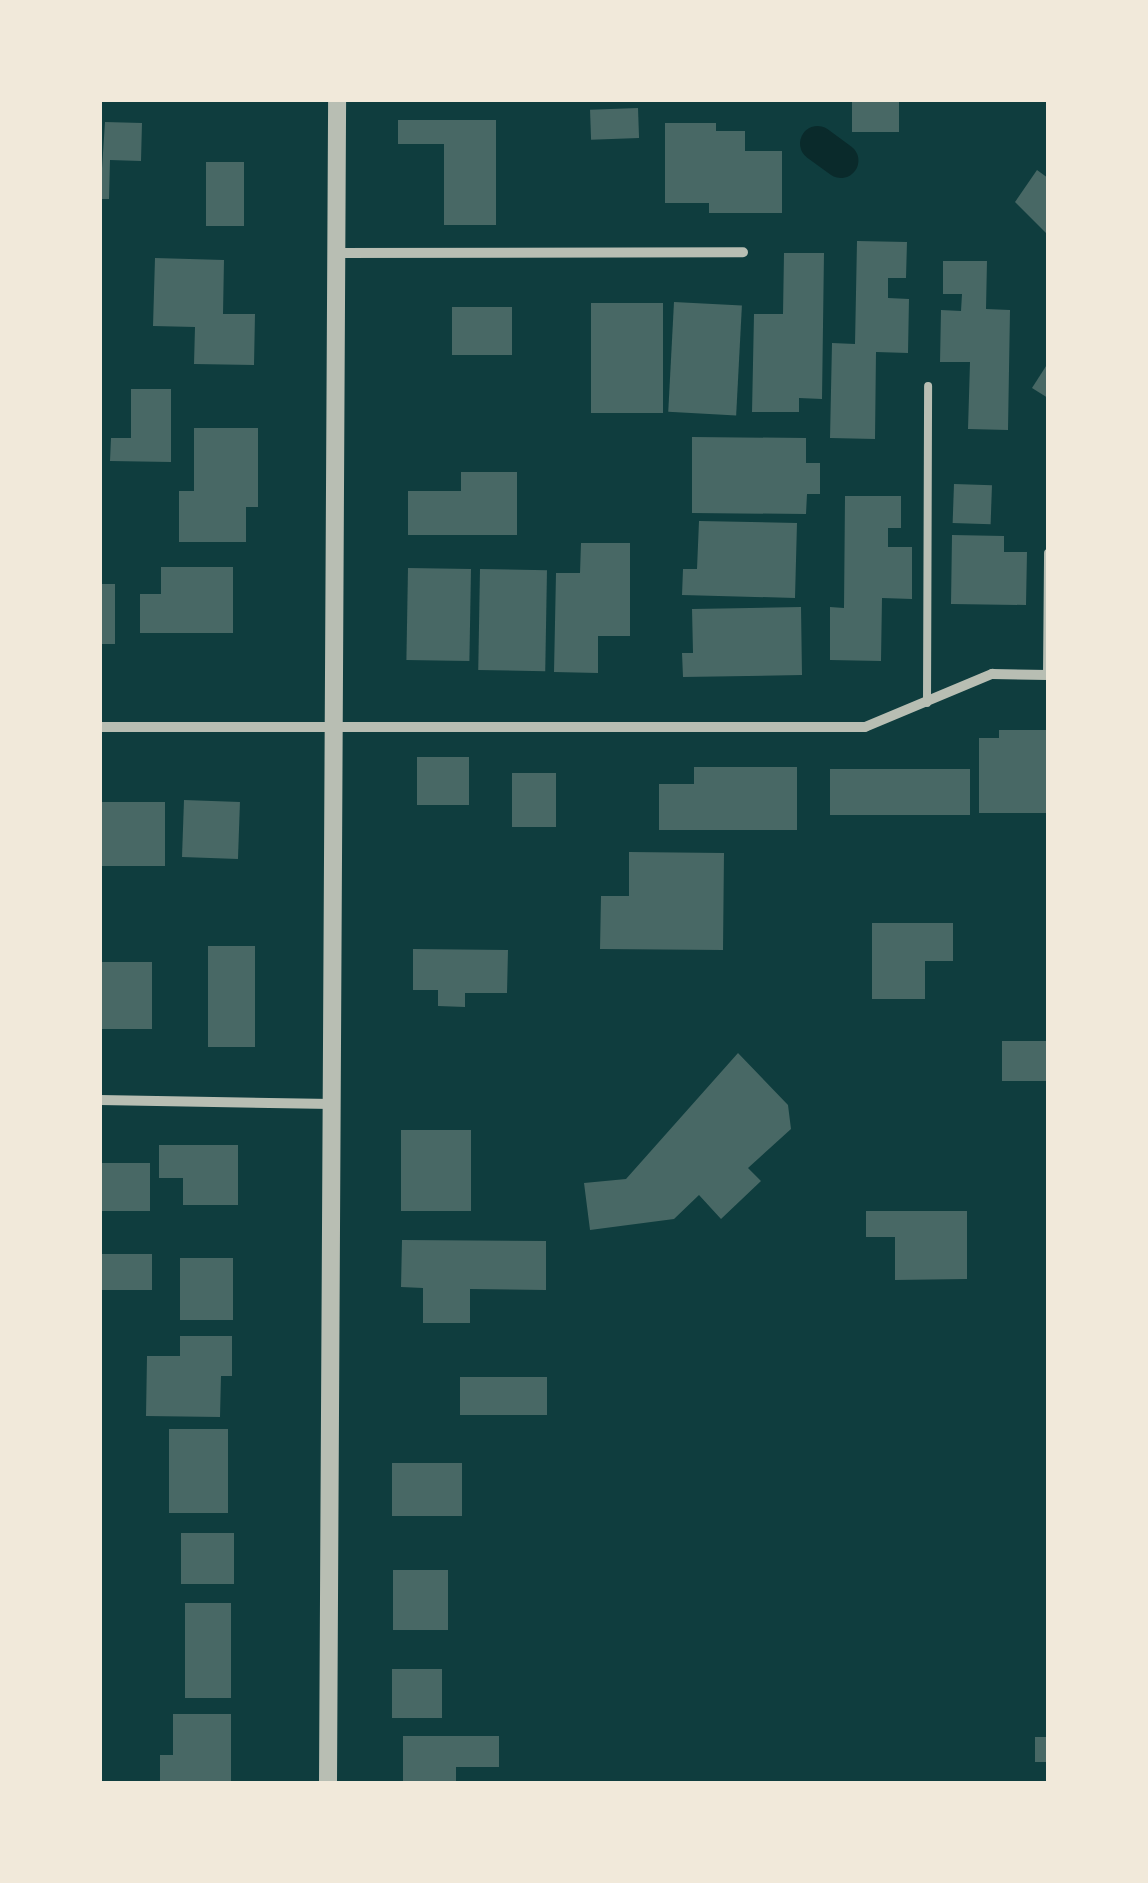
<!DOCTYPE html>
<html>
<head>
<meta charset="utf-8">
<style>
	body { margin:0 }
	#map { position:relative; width:1148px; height:1883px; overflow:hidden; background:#0f3d3e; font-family:"Libre Baskerville",serif }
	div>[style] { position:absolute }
	.canal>* { height:35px; margin:-17.5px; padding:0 17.5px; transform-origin:17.5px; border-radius:17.5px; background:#0a2a2b }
	.building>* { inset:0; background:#486865; transform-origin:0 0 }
	.service>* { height:8px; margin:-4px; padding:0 4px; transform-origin:4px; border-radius:4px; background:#b8beb3 }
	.minor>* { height:10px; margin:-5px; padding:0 5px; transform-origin:5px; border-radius:5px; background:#b8beb3 }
	.tertiary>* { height:18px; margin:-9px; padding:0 9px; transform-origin:9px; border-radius:9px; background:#b8beb3 }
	span { translate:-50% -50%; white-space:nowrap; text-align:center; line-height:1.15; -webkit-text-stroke:10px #f1e9da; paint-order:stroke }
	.frame { position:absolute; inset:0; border:102px solid #f1e9da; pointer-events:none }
</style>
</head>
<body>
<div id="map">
	<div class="canal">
		<i style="left:817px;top:143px;width:29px;rotate:36deg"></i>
	</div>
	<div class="building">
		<i style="left:852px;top:100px;width:47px;height:32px"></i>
		<i style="left:638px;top:108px;width:30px;height:48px;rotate:88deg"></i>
		<i style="clip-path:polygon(398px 120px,496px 120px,496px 225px,444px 225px,444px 144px,398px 144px)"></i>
		<i style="clip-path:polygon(105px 122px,142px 123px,141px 161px,110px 160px,109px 199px,100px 199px)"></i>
		<i style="clip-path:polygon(665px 123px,716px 123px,716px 131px,745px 131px,745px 151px,782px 151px,782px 213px,709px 213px,709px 203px,665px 203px)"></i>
		<i style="left:206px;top:162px;width:38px;height:64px"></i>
		<i style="clip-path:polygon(1037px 170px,1048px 178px,1048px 235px,1015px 202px)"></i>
		<i style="clip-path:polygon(857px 241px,907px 242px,906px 278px,888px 278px,888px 298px,909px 299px,908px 353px,876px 352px,875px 439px,830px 438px,832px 343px,855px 344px)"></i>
		<i style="clip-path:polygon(784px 253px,824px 253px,822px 399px,799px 398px,799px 412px,752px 412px,754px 314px,783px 314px)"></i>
		<i style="clip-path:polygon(155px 258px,224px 260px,223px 314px,255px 314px,254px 365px,194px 364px,195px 327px,153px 326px)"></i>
		<i style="clip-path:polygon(943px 261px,987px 261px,986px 309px,1010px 310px,1008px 430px,968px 429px,970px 362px,940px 362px,941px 310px,961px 311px,962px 294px,943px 294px)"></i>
		<i style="left:674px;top:302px;width:68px;height:110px;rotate:3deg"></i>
		<i style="left:591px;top:303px;width:72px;height:110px"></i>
		<i style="left:452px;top:307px;width:60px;height:48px"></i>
		<i style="clip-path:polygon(1048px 363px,1048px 398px,1032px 388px)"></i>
		<i style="clip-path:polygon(131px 389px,171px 389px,171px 462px,110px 461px,111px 438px,131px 438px)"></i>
		<i style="clip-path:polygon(194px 428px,258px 428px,258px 507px,246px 507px,246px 542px,179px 542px,179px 491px,194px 491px)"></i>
		<i style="clip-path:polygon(692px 437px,806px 438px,806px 463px,820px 463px,820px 494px,807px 494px,806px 514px,692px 513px)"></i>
		<i style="clip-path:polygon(461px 472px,517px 472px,517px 535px,408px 535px,408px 491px,461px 491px)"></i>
		<i style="left:954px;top:484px;width:38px;height:39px;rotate:2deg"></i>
		<i style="clip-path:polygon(845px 496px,901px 496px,901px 528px,888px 528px,888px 547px,912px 547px,912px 599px,882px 598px,881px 661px,830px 660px,830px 607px,844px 608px)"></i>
		<i style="clip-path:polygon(699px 521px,797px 523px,795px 598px,682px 595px,683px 569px,697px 569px)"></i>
		<i style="clip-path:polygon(952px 535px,1004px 536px,1004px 552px,1027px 552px,1026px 605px,951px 604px)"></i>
		<i style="clip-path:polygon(581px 543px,630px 543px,630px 636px,598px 636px,598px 673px,554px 672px,556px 573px,580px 573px)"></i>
		<i style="clip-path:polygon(161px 567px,233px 567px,233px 633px,140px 633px,140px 594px,161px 594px)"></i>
		<i style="left:408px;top:568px;width:63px;height:92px;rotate:1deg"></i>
		<i style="left:480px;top:569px;width:67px;height:101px;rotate:1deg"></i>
		<i style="left:100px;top:584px;width:15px;height:60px"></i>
		<i style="clip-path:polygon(801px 607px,802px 675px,683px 677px,682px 653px,693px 653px,692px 609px)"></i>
		<i style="clip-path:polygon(999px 730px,1048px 730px,1048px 813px,979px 813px,979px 738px,999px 738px)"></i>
		<i style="left:417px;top:757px;width:52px;height:48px"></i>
		<i style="clip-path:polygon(694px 767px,797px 767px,797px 830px,659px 830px,659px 784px,694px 784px)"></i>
		<i style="left:830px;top:769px;width:140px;height:46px"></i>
		<i style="left:512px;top:773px;width:44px;height:54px"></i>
		<i style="left:184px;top:800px;width:56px;height:57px;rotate:2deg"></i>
		<i style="left:100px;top:802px;width:65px;height:64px"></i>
		<i style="clip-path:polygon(629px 852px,724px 853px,723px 950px,600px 949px,601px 896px,629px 896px)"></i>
		<i style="clip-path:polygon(872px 923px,953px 923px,953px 961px,925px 961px,925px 999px,872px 999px)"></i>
		<i style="left:208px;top:946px;width:47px;height:101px"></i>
		<i style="clip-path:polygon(413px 949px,508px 950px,507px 993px,465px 993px,465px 1007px,438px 1006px,438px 990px,413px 990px)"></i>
		<i style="left:100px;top:962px;width:52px;height:67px"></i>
		<i style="left:1002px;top:1041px;width:46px;height:40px"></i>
		<i style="clip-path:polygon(738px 1053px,788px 1105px,791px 1129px,748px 1168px,761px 1181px,721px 1219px,699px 1195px,674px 1219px,590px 1230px,584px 1183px,626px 1179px)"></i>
		<i style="left:401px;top:1130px;width:70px;height:81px"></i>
		<i style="clip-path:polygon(159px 1145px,238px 1145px,238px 1205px,183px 1205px,183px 1178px,159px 1178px)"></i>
		<i style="left:101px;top:1163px;width:49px;height:48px"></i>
		<i style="clip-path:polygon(866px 1211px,967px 1211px,967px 1279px,895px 1280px,895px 1237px,866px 1237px)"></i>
		<i style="clip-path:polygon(402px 1240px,546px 1241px,546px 1290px,470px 1289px,470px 1323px,423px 1323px,423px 1288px,401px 1287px)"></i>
		<i style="left:100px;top:1254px;width:52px;height:36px"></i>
		<i style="left:180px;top:1258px;width:53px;height:62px"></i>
		<i style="clip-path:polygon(180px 1336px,232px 1336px,232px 1376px,221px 1376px,220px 1417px,146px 1416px,147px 1356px,180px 1356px)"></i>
		<i style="left:460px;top:1377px;width:87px;height:38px"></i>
		<i style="left:169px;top:1429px;width:59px;height:84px"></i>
		<i style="left:392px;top:1463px;width:70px;height:53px"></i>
		<i style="left:181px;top:1533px;width:53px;height:51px"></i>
		<i style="left:393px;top:1570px;width:55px;height:60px"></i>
		<i style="left:185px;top:1603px;width:46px;height:95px"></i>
		<i style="left:392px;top:1669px;width:50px;height:49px"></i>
		<i style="clip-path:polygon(173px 1714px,231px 1714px,231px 1781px,160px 1781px,160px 1755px,173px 1755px)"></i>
		<i style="clip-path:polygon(403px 1736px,499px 1736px,499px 1767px,456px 1767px,456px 1783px,403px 1783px)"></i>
		<i style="left:1035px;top:1737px;width:13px;height:25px"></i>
	</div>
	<div class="service">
		<i style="left:1047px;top:675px;width:122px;rotate:-89.5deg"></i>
		<i style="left:927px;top:703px;width:317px;rotate:-89.8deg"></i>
	</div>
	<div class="minor">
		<i style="left:336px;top:253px;width:407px;rotate:-0.1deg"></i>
		<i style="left:100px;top:727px;width:765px"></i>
		<i style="left:865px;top:727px;width:138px;rotate:-22.7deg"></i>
		<i style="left:992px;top:674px;width:56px;rotate:1deg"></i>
		<i style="left:100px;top:1100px;width:232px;rotate:1deg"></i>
	</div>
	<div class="tertiary">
		<i style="left:328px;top:1783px;width:1683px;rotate:-89.69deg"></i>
	</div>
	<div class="frame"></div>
</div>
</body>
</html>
